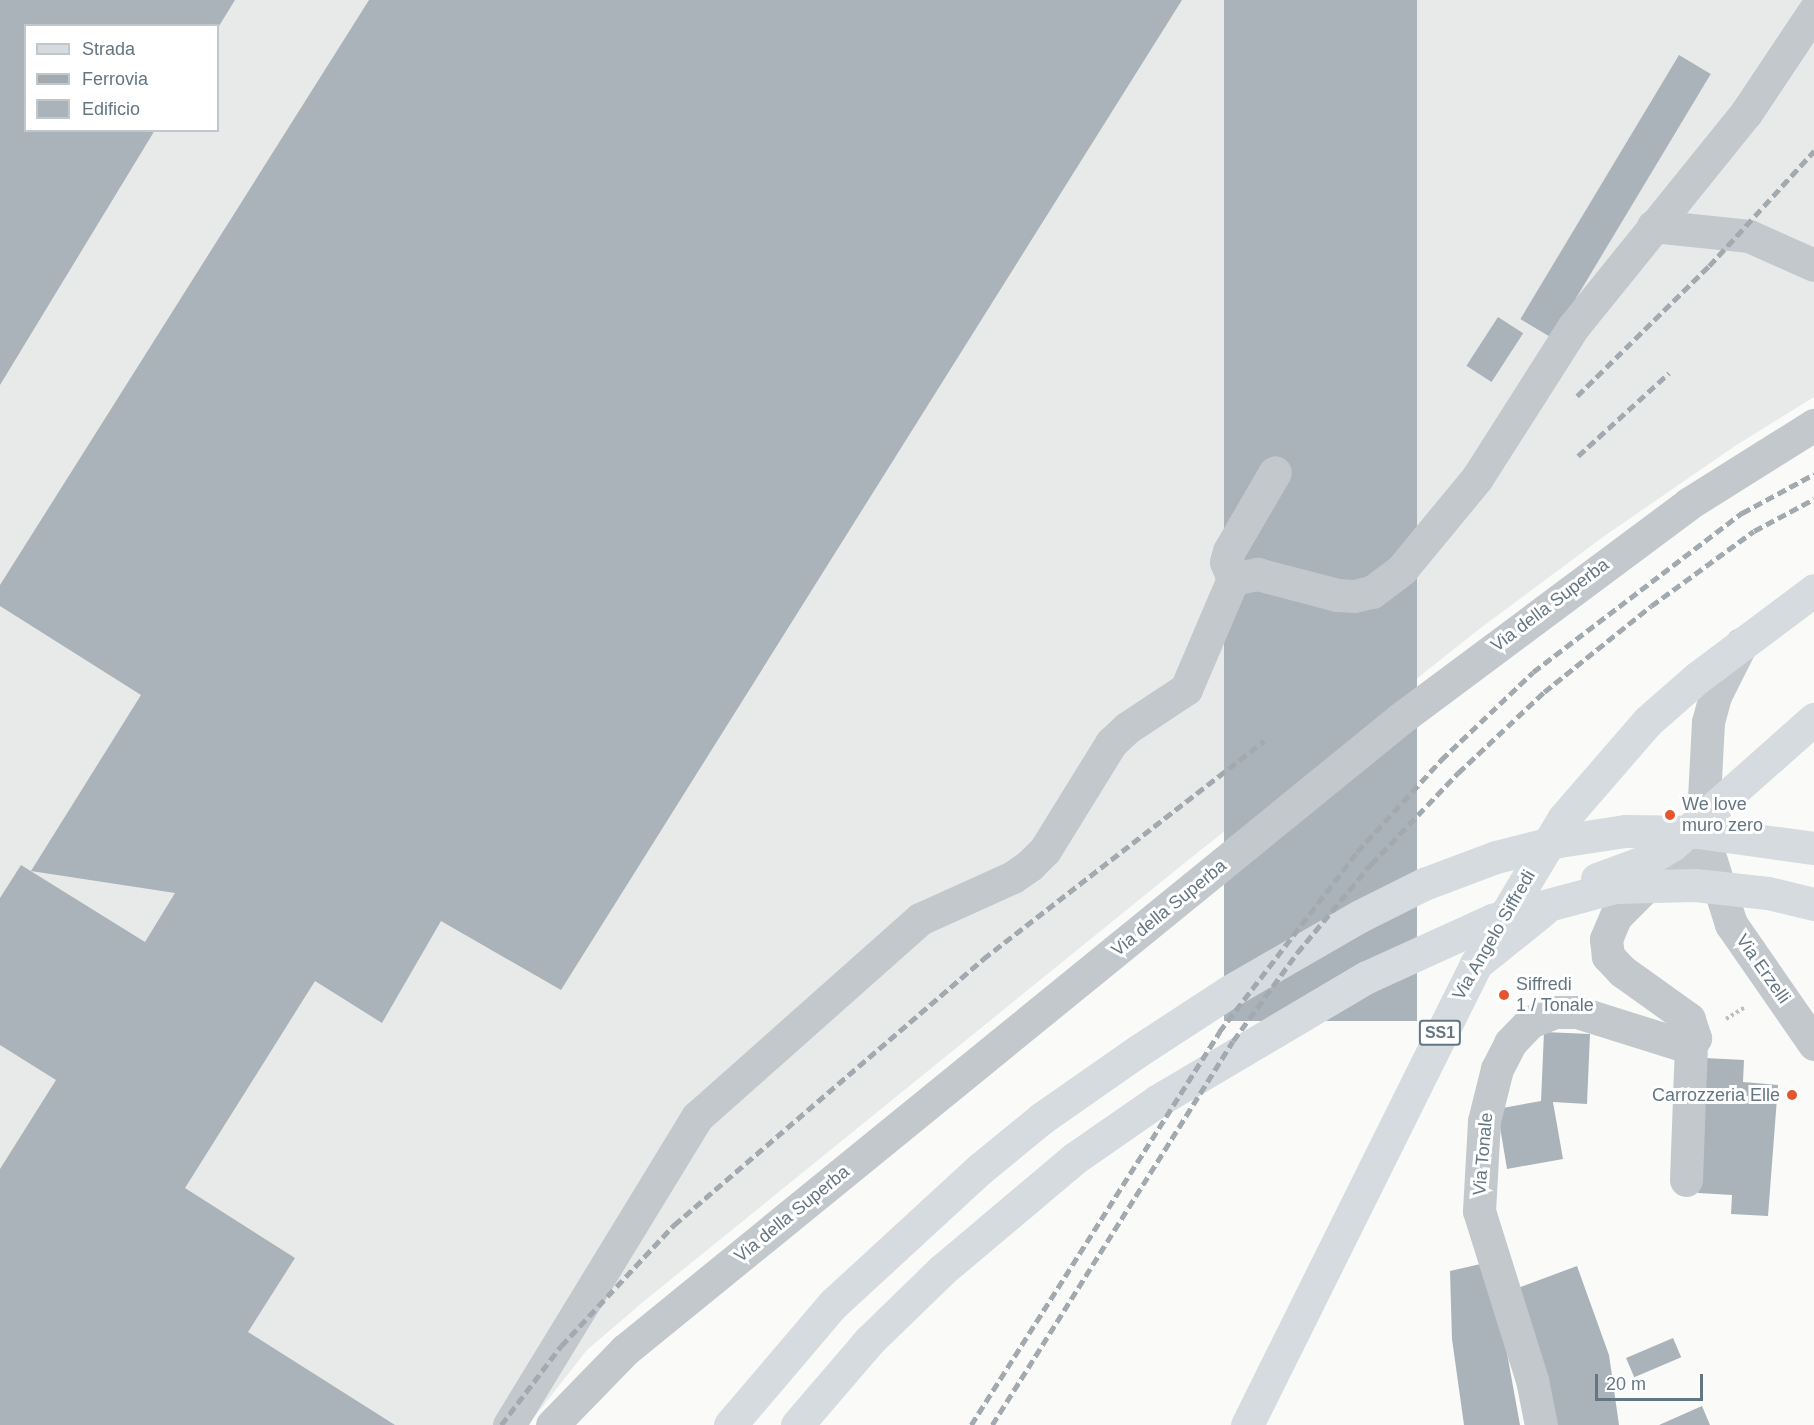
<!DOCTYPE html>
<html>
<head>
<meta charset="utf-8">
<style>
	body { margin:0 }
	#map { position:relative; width:1814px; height:1425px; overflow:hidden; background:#fafaf8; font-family:Helvetica,sans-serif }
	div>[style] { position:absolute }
	.built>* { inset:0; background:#e8e9e9 }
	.building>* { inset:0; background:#aab3b9; transform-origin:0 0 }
	.path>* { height:4px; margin-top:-2px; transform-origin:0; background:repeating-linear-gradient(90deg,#bbbfc2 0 3px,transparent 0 6px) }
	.minor>* { height:33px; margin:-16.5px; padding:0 16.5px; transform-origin:16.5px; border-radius:16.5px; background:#c3c8cc }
	.major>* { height:33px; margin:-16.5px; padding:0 16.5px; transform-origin:16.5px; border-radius:16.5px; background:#d6dbdf }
	.highway>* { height:33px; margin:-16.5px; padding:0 16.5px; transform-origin:16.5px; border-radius:16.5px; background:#d6dbdf }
	.rail>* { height:4.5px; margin-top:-2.25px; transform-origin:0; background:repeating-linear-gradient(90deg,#a2aab0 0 9px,transparent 0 13.5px) }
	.dots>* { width:16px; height:16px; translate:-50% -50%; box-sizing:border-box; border:3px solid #fff; border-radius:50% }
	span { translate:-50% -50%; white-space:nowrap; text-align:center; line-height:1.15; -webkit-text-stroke:6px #fff; paint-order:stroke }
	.shield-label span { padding:2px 4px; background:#fff; border:2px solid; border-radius:4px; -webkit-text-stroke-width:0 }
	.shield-label { font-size:16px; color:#657683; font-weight:700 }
	.street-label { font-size:18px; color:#657683 }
	.poi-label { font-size:18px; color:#657683 }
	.left { translate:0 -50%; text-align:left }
	.right { translate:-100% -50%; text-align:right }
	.legend { position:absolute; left:24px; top:24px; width:195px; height:108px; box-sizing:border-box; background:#fff; border:2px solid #c1c8cd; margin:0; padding:8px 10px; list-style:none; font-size:18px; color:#657683 }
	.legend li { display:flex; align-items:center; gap:12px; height:30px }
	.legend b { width:30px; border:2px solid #c1c8cd }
	.scale { position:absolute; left:1595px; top:1374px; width:108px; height:27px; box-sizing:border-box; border:3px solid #657683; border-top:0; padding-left:8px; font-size:18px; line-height:21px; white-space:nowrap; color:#657683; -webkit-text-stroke:4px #fff; paint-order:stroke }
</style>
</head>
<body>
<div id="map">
	<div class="built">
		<i style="clip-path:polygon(evenodd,0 0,1814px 0,1814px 397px,1735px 446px,1603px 537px,1478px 630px,1187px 861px,643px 1302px,587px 1350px,528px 1425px,0 1425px,0 0,26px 26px,218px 26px,218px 130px,26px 130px,26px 26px)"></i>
	</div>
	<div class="building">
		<i style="clip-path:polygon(0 0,235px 0,219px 26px,26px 26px,26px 130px,155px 130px,0 385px)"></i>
		<i style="clip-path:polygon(369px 0,1182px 0,561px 990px,441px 921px,382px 1023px,315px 981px,185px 1188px,295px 1258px,248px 1332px,395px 1425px,0 1425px,0 1169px,56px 1080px,0 1045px,0 898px,21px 865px,145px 942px,175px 893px,31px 871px,141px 695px,0 606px,0 585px)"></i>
		<i style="left:1224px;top:0;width:193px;height:1021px"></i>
		<i style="left:1679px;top:55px;width:37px;height:308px;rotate:31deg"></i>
		<i style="left:1498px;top:317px;width:30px;height:58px;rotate:33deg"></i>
		<i style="clip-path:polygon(1544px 1032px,1590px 1034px,1587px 1104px,1553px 1102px,1563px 1159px,1507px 1169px,1497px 1109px,1541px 1101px)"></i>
		<i style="clip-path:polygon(1705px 1058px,1744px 1060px,1743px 1082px,1778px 1085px,1768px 1216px,1731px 1214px,1732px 1195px,1698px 1193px)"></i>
		<i style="clip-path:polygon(1485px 1263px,1501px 1320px,1520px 1425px,1464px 1425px,1452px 1339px,1450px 1271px)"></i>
		<i style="clip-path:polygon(1577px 1266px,1609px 1355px,1619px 1425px,1557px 1425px,1546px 1378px,1515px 1289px)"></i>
		<i style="left:1673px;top:1338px;width:21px;height:51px;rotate:67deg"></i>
		<i style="clip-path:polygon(1702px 1406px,1710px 1425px,1659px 1425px)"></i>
	</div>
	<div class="path">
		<i style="left:1726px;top:1019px;width:22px;rotate:-32deg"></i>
	</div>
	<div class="minor">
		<i style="left:1653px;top:226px;width:97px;rotate:5.9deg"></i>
		<i style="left:1749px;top:236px;width:71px;rotate:24deg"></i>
		<i style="left:1233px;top:579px;width:25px;rotate:-12deg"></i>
		<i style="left:1257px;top:574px;width:83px;rotate:14.7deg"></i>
		<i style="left:1337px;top:595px;width:17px;rotate:3deg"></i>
		<i style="left:1354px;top:596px;width:18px;rotate:-13deg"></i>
		<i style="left:1372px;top:592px;width:38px;rotate:-37deg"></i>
		<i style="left:1402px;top:569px;width:118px;rotate:-50.5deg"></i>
		<i style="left:1477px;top:478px;width:180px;rotate:-57.5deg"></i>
		<i style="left:1574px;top:326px;width:274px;rotate:-51.1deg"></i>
		<i style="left:1746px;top:113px;width:123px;rotate:-56.3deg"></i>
		<i style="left:1741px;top:644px;width:58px;rotate:116.6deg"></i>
		<i style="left:1715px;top:696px;width:27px;rotate:105deg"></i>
		<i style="left:1708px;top:722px;width:96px;rotate:93deg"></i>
		<i style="left:1703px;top:818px;width:30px;rotate:82deg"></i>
		<i style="left:1707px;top:848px;width:80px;rotate:72.5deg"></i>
		<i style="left:1731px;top:924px;width:146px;rotate:55.3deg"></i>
		<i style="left:1686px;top:1180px;width:137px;rotate:-87.9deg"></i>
		<i style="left:509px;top:1425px;width:361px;rotate:-58.6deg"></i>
		<i style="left:697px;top:1117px;width:298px;rotate:-41.6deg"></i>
		<i style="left:920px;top:919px;width:102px;rotate:-24.3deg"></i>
		<i style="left:1013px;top:877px;width:21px;rotate:-35deg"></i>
		<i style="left:1030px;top:865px;width:21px;rotate:-45deg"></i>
		<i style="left:1045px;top:850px;width:126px;rotate:-58.3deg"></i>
		<i style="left:1111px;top:743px;width:22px;rotate:-43deg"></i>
		<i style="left:1127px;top:728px;width:71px;rotate:-33.5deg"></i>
		<i style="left:1186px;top:689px;width:120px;rotate:-66.9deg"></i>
		<i style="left:1233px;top:579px;width:18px;rotate:-112deg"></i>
		<i style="left:1226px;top:562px;width:11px;rotate:-75deg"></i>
		<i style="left:1229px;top:551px;width:91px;rotate:-59.8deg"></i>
		<i style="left:552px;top:1425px;width:105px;rotate:-45.8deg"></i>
		<i style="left:625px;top:1350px;width:999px;rotate:-39.15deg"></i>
		<i style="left:1400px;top:719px;width:359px;rotate:-36.7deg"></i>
		<i style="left:1688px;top:504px;width:149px;rotate:-32.1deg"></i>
		<i style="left:1541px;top:1425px;width:46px;rotate:-101.3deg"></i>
		<i style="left:1532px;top:1380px;width:177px;rotate:-107.4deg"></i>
		<i style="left:1479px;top:1211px;width:90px;rotate:-86.8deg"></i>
		<i style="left:1484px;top:1121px;width:54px;rotate:-76deg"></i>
		<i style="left:1497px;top:1069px;width:29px;rotate:-63deg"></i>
		<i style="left:1510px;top:1043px;width:29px;rotate:-46deg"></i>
		<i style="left:1530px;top:1022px;width:27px;rotate:-22deg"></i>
		<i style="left:1555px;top:1012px;width:22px"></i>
		<i style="left:1577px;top:1012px;width:117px;rotate:17.4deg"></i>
		<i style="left:1689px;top:1047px;width:11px;rotate:-56deg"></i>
		<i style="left:1695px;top:1038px;width:20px;rotate:-108deg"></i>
		<i style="left:1689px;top:1019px;width:82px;rotate:-144.4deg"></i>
		<i style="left:1622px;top:971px;width:21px;rotate:-133deg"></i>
		<i style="left:1608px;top:956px;width:17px;rotate:-97deg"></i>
		<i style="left:1606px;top:939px;width:25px;rotate:-67deg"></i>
		<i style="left:1616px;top:916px;width:48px;rotate:-45deg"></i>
		<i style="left:1650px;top:882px;width:66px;rotate:-30.8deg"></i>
	</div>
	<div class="major">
		<i style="left:1247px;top:1425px;width:515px;rotate:-63.58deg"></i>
		<i style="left:1476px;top:964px;width:169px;rotate:-59deg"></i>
		<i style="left:1563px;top:819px;width:130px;rotate:-49.1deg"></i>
		<i style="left:1648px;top:721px;width:65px;rotate:-41.3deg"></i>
		<i style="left:1697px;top:678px;width:146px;rotate:-36.9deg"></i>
	</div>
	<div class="highway">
		<i style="left:1597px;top:879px;width:52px;rotate:-20.2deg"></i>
		<i style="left:1646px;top:861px;width:31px;rotate:-32deg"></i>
		<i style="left:1672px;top:845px;width:190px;rotate:-41.6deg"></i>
		<i style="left:1476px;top:964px;width:85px;rotate:-38.8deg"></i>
		<i style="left:730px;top:1425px;width:159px;rotate:-49.6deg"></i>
		<i style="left:833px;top:1304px;width:201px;rotate:-42.6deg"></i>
		<i style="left:981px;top:1168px;width:79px;rotate:-39.3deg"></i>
		<i style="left:1042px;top:1118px;width:117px;rotate:-34.9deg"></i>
		<i style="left:1138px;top:1051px;width:110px;rotate:-33.1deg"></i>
		<i style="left:1230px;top:991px;width:150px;rotate:-30deg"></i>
		<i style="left:1360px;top:916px;width:72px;rotate:-26.6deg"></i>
		<i style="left:1424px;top:884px;width:77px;rotate:-20.6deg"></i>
		<i style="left:1496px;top:857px;width:65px;rotate:-14.3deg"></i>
		<i style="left:1559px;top:841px;width:67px;rotate:-8.6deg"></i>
		<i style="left:1625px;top:831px;width:73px;rotate:0.8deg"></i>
		<i style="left:1698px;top:832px;width:117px;rotate:7.9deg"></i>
		<i style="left:797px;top:1425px;width:111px;rotate:-49.4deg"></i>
		<i style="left:869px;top:1341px;width:102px;rotate:-44.2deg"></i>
		<i style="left:942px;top:1270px;width:174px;rotate:-40.1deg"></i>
		<i style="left:1075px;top:1158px;width:100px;rotate:-34.8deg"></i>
		<i style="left:1157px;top:1101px;width:244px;rotate:-30.6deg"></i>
		<i style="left:1367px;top:977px;width:137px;rotate:-24.5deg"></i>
		<i style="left:1492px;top:920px;width:127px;rotate:-15deg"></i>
		<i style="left:1615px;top:887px;width:80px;rotate:-1.4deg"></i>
		<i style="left:1695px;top:885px;width:73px;rotate:6.3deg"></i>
		<i style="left:1768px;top:893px;width:47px;rotate:13.4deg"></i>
	</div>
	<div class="rail">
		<i style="left:1577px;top:396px;width:185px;rotate:-44.6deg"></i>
		<i style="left:1709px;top:266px;width:156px;rotate:-47.6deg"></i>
		<i style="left:1578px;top:456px;width:123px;rotate:-42.4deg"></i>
		<i style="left:501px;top:1425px;width:99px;rotate:-52.8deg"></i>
		<i style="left:561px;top:1346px;width:166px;rotate:-47deg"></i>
		<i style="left:674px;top:1225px;width:408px;rotate:-40.7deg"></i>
		<i style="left:983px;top:959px;width:356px;rotate:-37.8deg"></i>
		<i style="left:971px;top:1425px;width:465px;rotate:-57.7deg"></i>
		<i style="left:1219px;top:1032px;width:227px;rotate:-52.5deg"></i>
		<i style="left:1357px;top:852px;width:125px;rotate:-47.6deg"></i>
		<i style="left:1441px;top:760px;width:127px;rotate:-43.7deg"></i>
		<i style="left:1533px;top:672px;width:263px;rotate:-37.3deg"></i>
		<i style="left:1742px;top:513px;width:82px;rotate:-28.4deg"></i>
		<i style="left:992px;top:1425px;width:453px;rotate:-57.9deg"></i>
		<i style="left:1233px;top:1041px;width:109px;rotate:-54deg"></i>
		<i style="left:1297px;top:953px;width:116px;rotate:-50.3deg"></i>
		<i style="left:1371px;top:864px;width:126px;rotate:-46.3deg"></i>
		<i style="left:1458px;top:773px;width:118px;rotate:-43.3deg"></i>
		<i style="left:1544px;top:692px;width:137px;rotate:-38.8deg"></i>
		<i style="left:1651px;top:606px;width:127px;rotate:-36.1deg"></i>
		<i style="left:1754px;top:531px;width:68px;rotate:-28.1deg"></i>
	</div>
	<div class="dots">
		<i style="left:1670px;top:815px;background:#e4572e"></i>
		<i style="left:1504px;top:995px;background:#e4572e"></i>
		<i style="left:1792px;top:1095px;background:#e4572e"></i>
	</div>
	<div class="shield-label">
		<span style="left:1440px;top:1033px">SS1</span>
	</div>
	<div class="street-label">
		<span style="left:1550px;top:605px;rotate:-37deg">Via della Superba</span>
		<span style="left:1169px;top:908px;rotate:-39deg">Via della Superba</span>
		<span style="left:1494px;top:935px;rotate:-60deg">Via Angelo Siffredi</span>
		<span style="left:1763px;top:969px;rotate:55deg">Via Erzelli</span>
		<span style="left:1483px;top:1154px;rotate:-85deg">Via Tonale</span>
		<span style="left:792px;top:1214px;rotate:-39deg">Via della Superba</span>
	</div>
	<div class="poi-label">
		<span class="left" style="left:1682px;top:815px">We love<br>muro zero</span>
		<span class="left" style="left:1516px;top:995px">Siffredi<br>1 / Tonale</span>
		<span class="right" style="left:1780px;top:1095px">Carrozzeria Elle</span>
	</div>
	<ul class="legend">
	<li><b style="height:8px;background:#d6dbdf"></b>Strada</li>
	<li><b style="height:8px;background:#a2aab0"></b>Ferrovia</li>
	<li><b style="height:16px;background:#aab3b9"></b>Edificio</li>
	</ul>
	<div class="scale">20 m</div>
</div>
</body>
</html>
